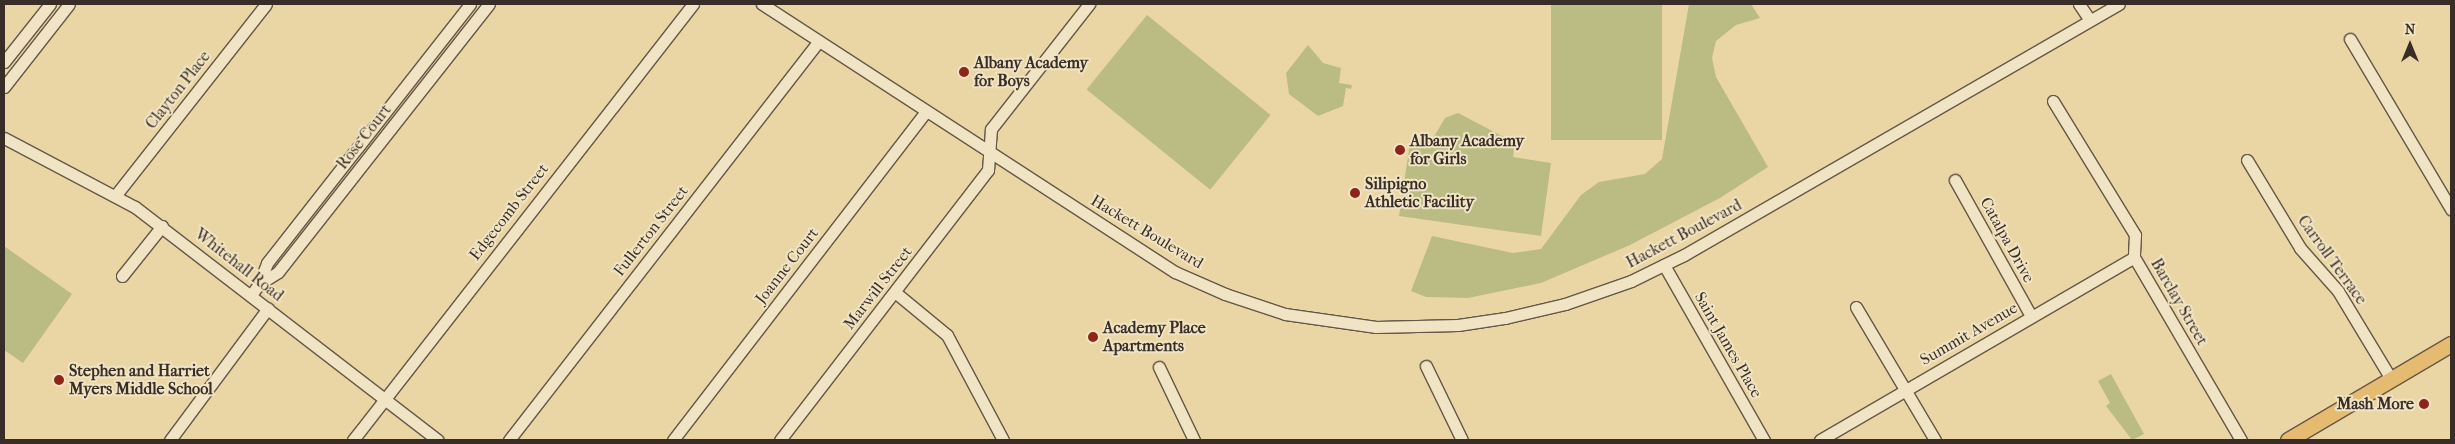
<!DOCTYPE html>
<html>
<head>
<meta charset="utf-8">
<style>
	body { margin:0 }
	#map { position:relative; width:2455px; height:444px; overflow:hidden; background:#ead6a5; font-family:"IM FELL French Canon",serif }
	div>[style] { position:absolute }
	.green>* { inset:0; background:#bbbc83; transform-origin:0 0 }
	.roads { filter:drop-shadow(1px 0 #655746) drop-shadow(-1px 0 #655746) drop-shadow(0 1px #655746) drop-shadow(0 -1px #655746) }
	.minor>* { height:11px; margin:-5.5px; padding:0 5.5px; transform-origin:5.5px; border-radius:5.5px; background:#f1e4c4 }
	.major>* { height:15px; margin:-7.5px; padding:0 7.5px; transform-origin:7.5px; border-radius:7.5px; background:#e5bb72 }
	.dots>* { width:14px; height:14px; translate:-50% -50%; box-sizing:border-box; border:2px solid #f1e4c4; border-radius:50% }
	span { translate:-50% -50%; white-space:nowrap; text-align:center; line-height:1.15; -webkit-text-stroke:4px #f1e4c4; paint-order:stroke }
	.poi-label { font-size:16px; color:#392d27; font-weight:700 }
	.left { translate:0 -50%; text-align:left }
	.right { translate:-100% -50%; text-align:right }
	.street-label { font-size:16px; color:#392d27 }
	.frame { position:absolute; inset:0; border:5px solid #392d27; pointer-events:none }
	.north { position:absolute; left:2385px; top:20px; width:50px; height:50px; -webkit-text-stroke:4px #f1e4c4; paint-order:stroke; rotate:0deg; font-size:14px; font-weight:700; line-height:20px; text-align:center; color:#392d27 }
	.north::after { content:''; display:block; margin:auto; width:18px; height:22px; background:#392d27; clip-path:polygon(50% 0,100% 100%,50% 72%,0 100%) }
</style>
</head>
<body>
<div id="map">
	<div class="green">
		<i style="left:1551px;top:4px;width:111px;height:136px"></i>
		<i style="clip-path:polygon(1689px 4px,1751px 4px,1760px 18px,1736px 25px,1716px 41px,1712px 58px,1716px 77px,1768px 167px,1720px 198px,1630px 245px,1541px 283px,1468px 298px,1426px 297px,1411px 291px,1432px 236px,1513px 253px,1541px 249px,1581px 195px,1599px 182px,1645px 174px,1662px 159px)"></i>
		<i style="left:1147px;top:15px;width:159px;height:96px;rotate:39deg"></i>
		<i style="clip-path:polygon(1308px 45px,1323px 63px,1341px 68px,1339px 83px,1352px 85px,1351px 89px,1346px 88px,1343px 106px,1318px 116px,1289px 94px,1286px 73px)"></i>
		<i style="clip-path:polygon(1458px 113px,1504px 137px,1514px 149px,1513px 157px,1551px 163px,1541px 236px,1399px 216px,1410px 143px,1429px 145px,1445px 118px)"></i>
		<i style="clip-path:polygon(4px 246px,72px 294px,23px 363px,4px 350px)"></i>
		<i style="clip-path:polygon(2111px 374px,2144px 434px,2132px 440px,2106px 406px,2110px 403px,2098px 381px)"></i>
	</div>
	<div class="roads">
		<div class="minor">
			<i style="left:762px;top:4px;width:492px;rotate:33deg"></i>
			<i style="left:1175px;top:272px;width:55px;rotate:23.7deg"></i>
			<i style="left:1225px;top:294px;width:63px;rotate:18.4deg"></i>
			<i style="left:1285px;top:314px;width:92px;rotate:8.1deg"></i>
			<i style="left:1376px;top:327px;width:82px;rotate:-1.4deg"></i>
			<i style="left:1458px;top:325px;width:48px;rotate:-8.5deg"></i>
			<i style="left:1505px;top:318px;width:62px;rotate:-13.1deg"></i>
			<i style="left:1565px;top:304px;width:70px;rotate:-19.2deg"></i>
			<i style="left:1631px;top:281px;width:59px;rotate:-26.1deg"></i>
			<i style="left:1684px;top:255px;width:502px;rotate:-29.99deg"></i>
			<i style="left:2079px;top:4px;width:18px;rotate:56deg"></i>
			<i style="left:2350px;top:39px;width:198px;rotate:59.3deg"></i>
			<i style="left:4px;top:62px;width:74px;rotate:-51.6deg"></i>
			<i style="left:4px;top:87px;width:105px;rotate:-51.9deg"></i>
			<i style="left:2053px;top:101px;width:157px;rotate:58.5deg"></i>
			<i style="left:2135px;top:235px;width:22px;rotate:93deg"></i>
			<i style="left:2134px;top:257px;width:212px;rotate:59.7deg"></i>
			<i style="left:4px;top:138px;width:148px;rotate:27.8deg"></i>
			<i style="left:135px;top:207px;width:382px;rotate:37.6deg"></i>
			<i style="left:2247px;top:160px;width:103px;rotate:58.9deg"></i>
			<i style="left:2300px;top:248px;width:57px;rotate:48.5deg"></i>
			<i style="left:2338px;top:291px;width:103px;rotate:58.9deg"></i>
			<i style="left:1955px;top:180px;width:156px;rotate:60.8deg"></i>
			<i style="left:115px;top:196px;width:244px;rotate:-51.8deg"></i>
			<i style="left:1664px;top:265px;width:202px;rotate:60.3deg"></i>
			<i style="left:122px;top:276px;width:64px;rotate:-51.3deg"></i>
			<i style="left:259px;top:284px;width:22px;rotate:-32deg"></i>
			<i style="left:278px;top:272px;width:341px;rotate:-51.8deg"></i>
			<i style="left:896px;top:293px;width:66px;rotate:39.5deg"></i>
			<i style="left:947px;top:335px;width:119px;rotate:61.9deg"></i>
			<i style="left:251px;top:295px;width:14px;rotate:-54deg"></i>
			<i style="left:259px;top:284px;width:22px;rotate:-69deg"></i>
			<i style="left:267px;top:263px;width:329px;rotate:-51.9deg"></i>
			<i style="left:1856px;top:307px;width:155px;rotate:59.3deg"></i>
			<i style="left:1426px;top:366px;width:82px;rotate:64.1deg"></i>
			<i style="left:1159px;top:367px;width:81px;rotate:64.4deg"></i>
			<i style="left:170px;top:440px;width:164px;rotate:-53.4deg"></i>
			<i style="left:353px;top:440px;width:553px;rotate:-52.05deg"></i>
			<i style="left:509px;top:440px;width:504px;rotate:-52.17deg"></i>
			<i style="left:673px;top:440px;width:415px;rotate:-52.4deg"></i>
			<i style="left:780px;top:440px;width:341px;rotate:-52.4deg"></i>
			<i style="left:988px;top:170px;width:41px;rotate:-85.8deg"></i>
			<i style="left:991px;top:129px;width:159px;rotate:-51.9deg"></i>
			<i style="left:1820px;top:440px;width:363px;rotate:-30.2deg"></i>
		</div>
		<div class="major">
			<i style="left:2288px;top:440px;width:189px;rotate:-30.5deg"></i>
		</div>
	</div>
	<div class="dots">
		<i style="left:964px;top:72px;background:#8f2418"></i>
		<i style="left:1400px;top:150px;background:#8f2418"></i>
		<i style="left:1355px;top:193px;background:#8f2418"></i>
		<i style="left:1093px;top:337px;background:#8f2418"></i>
		<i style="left:59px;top:380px;background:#8f2418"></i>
		<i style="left:2424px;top:404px;background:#8f2418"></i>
	</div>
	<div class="poi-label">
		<span class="left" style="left:974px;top:72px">Albany Academy<br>for Boys</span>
		<span class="left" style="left:1410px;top:150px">Albany Academy<br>for Girls</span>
		<span class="left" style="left:1365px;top:193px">Silipigno<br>Athletic Facility</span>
		<span class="left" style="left:1103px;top:337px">Academy Place<br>Apartments</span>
		<span class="left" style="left:69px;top:380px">Stephen and Harriet<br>Myers Middle School</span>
		<span class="right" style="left:2414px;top:404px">Mash More</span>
	</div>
	<div class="street-label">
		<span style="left:178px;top:90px;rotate:-52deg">Clayton Place</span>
		<span style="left:364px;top:137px;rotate:-52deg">Rose Court</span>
		<span style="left:509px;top:212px;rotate:-52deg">Edgecomb Street</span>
		<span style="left:651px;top:231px;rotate:-52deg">Fullerton Street</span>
		<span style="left:1147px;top:232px;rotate:31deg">Hackett Boulevard</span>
		<span style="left:1684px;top:234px;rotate:-28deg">Hackett Boulevard</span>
		<span style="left:2007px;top:240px;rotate:61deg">Catalpa Drive</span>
		<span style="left:2332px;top:260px;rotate:54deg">Carroll Terrace</span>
		<span style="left:239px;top:265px;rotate:38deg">Whitehall Road</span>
		<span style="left:787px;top:266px;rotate:-52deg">Joanne Court</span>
		<span style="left:878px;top:288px;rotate:-52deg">Marwill Street</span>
		<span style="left:2179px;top:302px;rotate:60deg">Barclay Street</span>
		<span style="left:1969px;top:334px;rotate:-30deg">Summit Avenue</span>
		<span style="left:1728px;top:345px;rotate:60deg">Saint James Place</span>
	</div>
	<div class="frame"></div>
	<div class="north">N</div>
</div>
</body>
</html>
